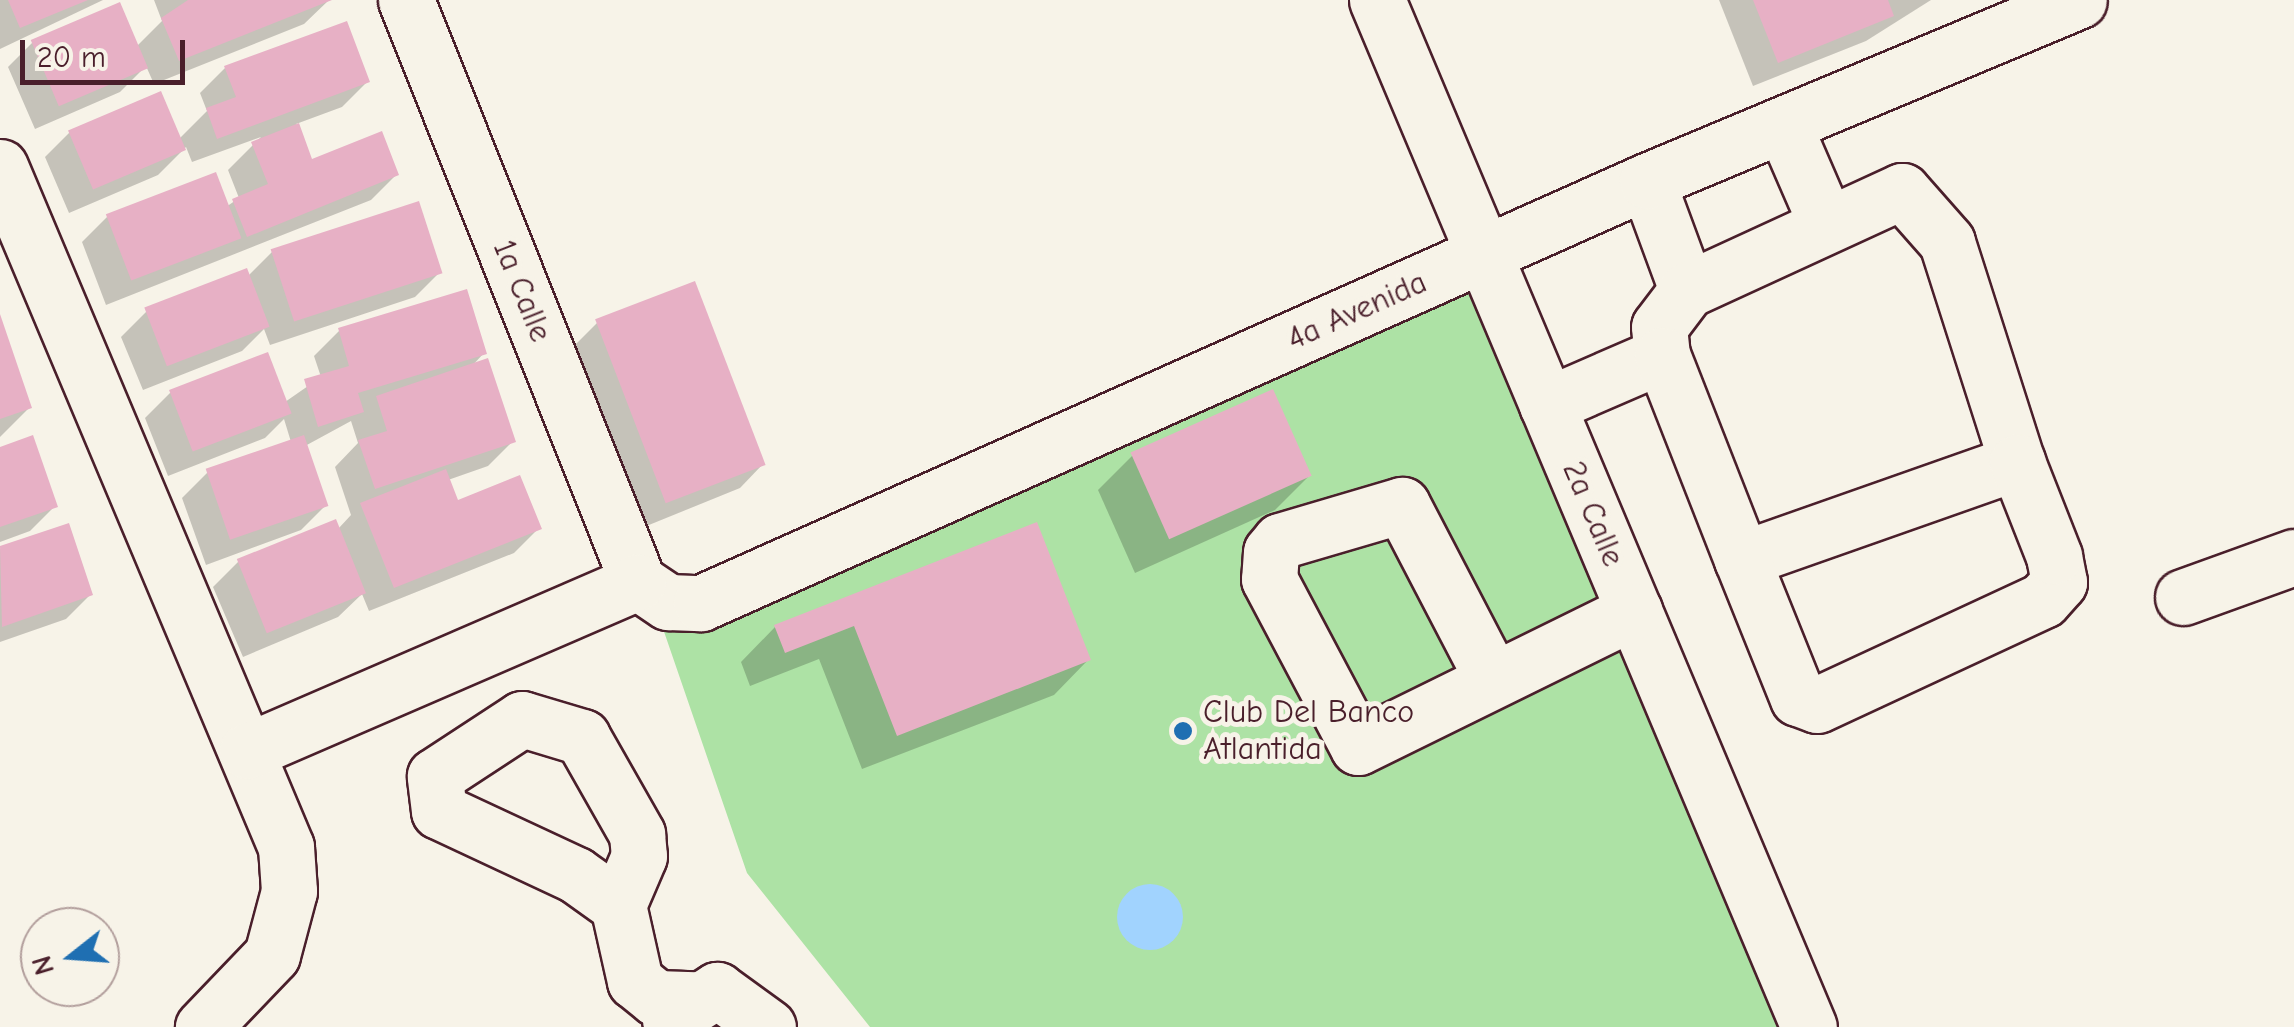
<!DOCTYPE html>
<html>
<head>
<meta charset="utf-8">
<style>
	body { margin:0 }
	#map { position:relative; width:2294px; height:1027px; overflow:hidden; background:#f7f3e8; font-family:"Comic Neue",sans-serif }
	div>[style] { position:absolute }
	.green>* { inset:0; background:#ade2a5 }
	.water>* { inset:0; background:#a1d3fe }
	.round { border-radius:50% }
	.shadow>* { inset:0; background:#0003 }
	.building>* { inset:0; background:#e7b0c5; transform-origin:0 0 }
	.roads { filter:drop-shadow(2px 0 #4a1f2b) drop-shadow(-2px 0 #4a1f2b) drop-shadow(0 2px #4a1f2b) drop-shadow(0 -2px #4a1f2b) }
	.minor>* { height:55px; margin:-27.5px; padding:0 27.5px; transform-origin:27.5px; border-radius:27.5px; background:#f7f3e8 }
	.dots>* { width:28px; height:28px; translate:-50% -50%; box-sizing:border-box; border:5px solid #f7f3e8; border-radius:50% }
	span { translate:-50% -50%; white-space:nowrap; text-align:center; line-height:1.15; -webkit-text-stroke:10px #f7f3e8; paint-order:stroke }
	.street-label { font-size:32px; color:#4a1f2b }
	.poi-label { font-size:32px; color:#4a1f2b }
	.left { translate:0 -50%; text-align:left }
	.north { position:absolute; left:20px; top:907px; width:100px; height:100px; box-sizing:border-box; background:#f7f3e8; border:2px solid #b29e9c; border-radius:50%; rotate:253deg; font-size:28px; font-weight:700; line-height:40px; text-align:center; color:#4a1f2b }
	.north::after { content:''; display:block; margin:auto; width:35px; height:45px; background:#1f6fb2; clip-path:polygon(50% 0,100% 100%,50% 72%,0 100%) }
	.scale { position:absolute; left:20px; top:40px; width:165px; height:45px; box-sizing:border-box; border:5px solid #4a1f2b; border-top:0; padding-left:12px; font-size:30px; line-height:35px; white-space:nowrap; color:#4a1f2b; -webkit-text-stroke:8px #f7f3e8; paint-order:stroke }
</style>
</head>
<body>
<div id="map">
	<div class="green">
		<i style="clip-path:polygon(1469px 261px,1793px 1027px,870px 1027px,747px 873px,649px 588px,696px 588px)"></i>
	</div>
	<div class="water">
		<i class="round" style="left:1117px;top:884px;width:66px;height:66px"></i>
	</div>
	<div class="shadow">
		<i style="clip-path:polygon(0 0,103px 0,0 49px)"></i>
		<i style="clip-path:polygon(154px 0,329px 0,304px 24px,154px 84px,146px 66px,120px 92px,35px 129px,8px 67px,33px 42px,136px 47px,162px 21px)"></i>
		<i style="clip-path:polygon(1719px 0,1931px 0,1866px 41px,1753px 86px)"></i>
		<i style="clip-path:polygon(225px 68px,367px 82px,342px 107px,296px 124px,311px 162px,396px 175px,371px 200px,106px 305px,82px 242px,107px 217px,226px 207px,239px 198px,228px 170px,261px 137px,192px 162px,186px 147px,158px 175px,69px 213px,45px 157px,70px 132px,179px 139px,207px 111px,200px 93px)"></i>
		<i style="clip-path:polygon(272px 252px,440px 272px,415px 297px,270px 345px,264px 329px,242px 351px,143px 390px,121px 337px,146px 312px,248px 276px)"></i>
		<i style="clip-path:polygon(0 319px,30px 407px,0 437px)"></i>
		<i style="clip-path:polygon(597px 323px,764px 463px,740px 488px,644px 527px,572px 348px)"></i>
		<i style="clip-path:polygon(339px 331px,484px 353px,471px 367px,513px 441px,488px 466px,448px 480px,457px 503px,539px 528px,514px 553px,369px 611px,362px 594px,338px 617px,243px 657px,213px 587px,238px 562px,338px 529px,351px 515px,335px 467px,358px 443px,351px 421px,305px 446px,326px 505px,301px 530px,206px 565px,182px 498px,207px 473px,291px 442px,284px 419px,265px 438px,168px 476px,145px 418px,170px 393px,285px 402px,321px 377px,314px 356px)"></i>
		<i style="clip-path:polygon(0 449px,55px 506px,30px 531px,0 542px)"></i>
		<i style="clip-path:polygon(1133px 455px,1309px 476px,1275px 510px,1135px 573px,1098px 490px)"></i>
		<i style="clip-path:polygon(67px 526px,91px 594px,66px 619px,0 642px,0 549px)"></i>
		<i style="clip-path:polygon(1035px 526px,1088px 660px,1054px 695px,862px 769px,819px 659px,750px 686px,741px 662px,775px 627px)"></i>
	</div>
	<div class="building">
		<i style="clip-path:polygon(8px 0,88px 0,20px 28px)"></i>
		<i style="clip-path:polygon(188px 0,332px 0,179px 61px,161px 18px)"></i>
		<i style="clip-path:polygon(1753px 0,1888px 0,1894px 16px,1778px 63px)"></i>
		<i style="left:120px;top:2px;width:72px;height:97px;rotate:67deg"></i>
		<i style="clip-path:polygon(347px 21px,370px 82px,217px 139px,206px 108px,236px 97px,224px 66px)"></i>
		<i style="left:161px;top:91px;width:64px;height:101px;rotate:67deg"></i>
		<i style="clip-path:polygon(299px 123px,312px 159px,382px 131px,399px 175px,247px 237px,232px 199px,268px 184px,251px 142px)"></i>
		<i style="left:216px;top:172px;width:71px;height:118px;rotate:69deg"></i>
		<i style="left:419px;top:201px;width:76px;height:156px;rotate:72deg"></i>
		<i style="left:247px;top:268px;width:63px;height:110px;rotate:69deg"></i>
		<i style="left:695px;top:281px;width:197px;height:107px;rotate:69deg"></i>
		<i style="clip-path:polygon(467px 289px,487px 354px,358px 393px,364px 412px,318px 427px,304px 379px,349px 366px,338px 328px)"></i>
		<i style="clip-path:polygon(0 314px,32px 408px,0 419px)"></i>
		<i style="left:268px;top:352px;width:66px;height:106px;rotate:69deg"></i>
		<i style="clip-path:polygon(488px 358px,516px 442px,375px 489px,358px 440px,387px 431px,376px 396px)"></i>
		<i style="left:1273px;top:389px;width:95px;height:156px;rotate:66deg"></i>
		<i style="clip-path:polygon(33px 435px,58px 507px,0 527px,0 447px)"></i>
		<i style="left:304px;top:435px;width:75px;height:104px;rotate:71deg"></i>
		<i style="clip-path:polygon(446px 469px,458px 500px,520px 475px,542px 529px,394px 588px,360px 503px)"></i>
		<i style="left:336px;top:519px;width:80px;height:107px;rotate:68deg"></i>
		<i style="clip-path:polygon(1037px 522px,1091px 660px,897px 736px,854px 626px,785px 653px,774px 625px)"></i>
		<i style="clip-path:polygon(69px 523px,93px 595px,2px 627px,0 546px)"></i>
	</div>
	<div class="roads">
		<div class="minor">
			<i style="left:406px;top:0;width:627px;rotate:68.27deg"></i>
			<i style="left:1377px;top:0;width:1114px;rotate:67.19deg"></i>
			<i style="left:1784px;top:126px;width:106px;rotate:66.6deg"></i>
			<i style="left:0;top:167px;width:738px;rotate:67.19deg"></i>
			<i style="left:286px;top:847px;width:44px;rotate:86.1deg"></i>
			<i style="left:289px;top:891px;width:66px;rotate:104.9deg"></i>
			<i style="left:272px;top:955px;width:100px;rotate:133.8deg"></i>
			<i style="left:1647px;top:181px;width:116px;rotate:69.8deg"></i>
			<i style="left:1547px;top:405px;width:125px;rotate:-23.5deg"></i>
			<i style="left:1742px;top:559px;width:292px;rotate:-19.4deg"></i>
			<i style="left:2017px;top:462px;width:231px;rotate:-107.7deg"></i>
			<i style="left:1947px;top:242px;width:68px;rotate:-131.4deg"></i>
			<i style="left:1902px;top:191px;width:237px;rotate:155.3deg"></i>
			<i style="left:1687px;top:290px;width:46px;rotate:127.1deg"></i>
			<i style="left:1659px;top:327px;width:28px;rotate:84deg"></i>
			<i style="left:1662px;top:355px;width:219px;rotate:68.6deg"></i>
			<i style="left:1742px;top:559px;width:150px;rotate:68.1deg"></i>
			<i style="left:1798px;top:698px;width:20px;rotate:20deg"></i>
			<i style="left:1817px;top:705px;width:249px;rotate:-24.9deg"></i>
			<i style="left:2043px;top:600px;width:24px;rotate:-48deg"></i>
			<i style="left:2059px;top:582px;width:26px;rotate:-101deg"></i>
			<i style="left:2054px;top:556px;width:101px;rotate:-111.5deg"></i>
			<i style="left:638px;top:582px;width:36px;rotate:34deg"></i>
			<i style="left:668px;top:602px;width:33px;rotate:2deg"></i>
			<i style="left:701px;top:603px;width:1036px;rotate:-24.04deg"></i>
			<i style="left:1647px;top:181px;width:468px;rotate:-22.7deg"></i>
			<i style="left:2183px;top:597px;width:118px;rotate:-19.8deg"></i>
			<i style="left:1491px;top:676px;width:193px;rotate:-117.5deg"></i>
			<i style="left:1402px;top:505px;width:127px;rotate:163.6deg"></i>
			<i style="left:1280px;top:541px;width:14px;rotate:129deg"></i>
			<i style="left:1271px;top:552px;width:27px;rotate:94deg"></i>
			<i style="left:1269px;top:579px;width:190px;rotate:62.1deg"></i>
			<i style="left:1358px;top:747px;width:308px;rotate:-26.2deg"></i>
			<i style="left:247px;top:751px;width:426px;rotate:-23.4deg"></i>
			<i style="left:618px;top:905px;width:52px;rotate:-144.5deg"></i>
			<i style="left:576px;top:875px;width:151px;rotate:-155deg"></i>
			<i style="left:439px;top:811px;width:35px;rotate:-97deg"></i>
			<i style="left:435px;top:776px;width:104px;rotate:-33.2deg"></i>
			<i style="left:522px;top:719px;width:63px;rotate:16.7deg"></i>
			<i style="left:582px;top:737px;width:112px;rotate:60.4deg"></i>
			<i style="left:637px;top:834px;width:22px;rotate:85deg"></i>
			<i style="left:639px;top:856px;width:53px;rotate:113.2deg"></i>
			<i style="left:618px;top:905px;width:78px;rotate:77.4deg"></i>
			<i style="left:635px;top:981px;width:27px;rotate:39deg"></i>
			<i style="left:656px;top:998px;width:38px;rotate:2deg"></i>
			<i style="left:670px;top:1020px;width:56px;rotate:-32.6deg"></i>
			<i style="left:717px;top:990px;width:63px;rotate:36deg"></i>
		</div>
	</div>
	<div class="dots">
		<i style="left:1183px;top:731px;background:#1f6fb2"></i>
	</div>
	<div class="street-label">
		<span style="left:522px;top:291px;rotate:68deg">1a Calle</span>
		<span style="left:1357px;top:311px;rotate:-24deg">4a Avenida</span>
		<span style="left:1593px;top:514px;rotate:67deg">2a Calle</span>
	</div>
	<div class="poi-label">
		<span class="left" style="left:1203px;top:731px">Club Del Banco<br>Atlantida</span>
	</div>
	<div class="north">N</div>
	<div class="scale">20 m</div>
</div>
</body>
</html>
